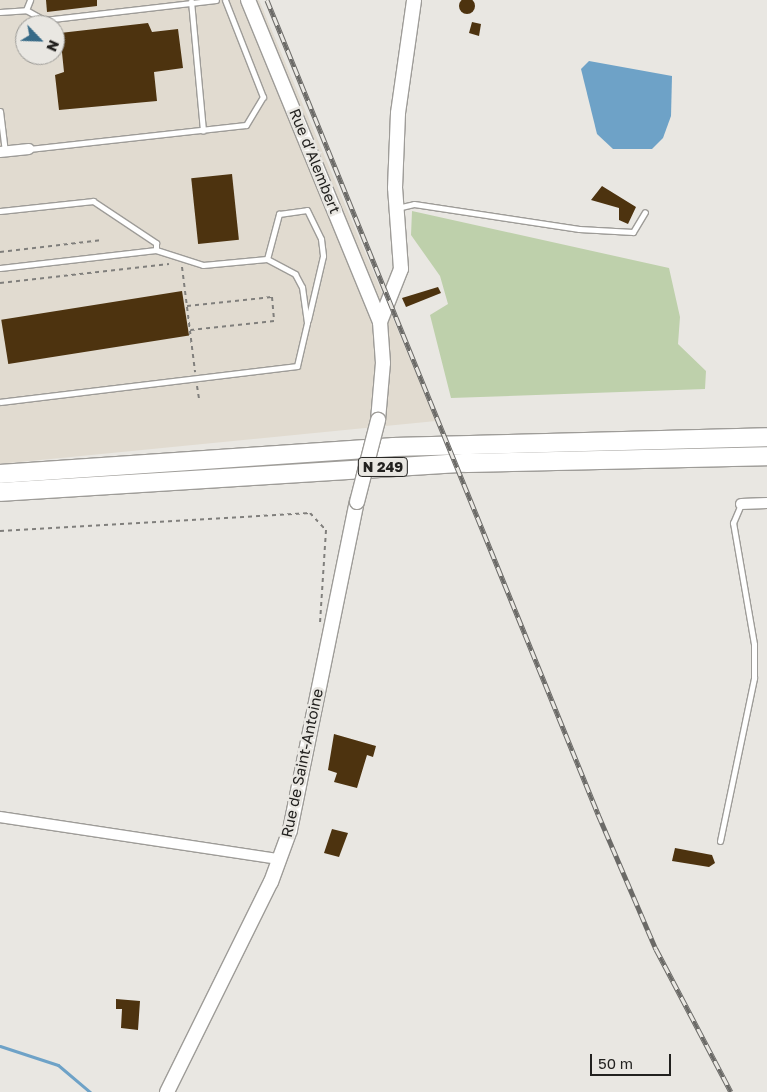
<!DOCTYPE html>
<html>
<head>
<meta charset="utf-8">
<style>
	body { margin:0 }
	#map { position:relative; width:767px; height:1092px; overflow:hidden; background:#e9e7e2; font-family:"Golos Text",sans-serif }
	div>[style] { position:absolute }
	.built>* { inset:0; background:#e1dbd0 }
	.green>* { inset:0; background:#bed0ab }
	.water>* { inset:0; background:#6ea2c7 }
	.stream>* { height:3px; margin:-1.5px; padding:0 1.5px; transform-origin:1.5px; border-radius:1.5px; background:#6ea2c7 }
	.building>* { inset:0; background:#4d330f; transform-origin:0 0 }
	.round { border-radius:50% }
	.path>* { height:2px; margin-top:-1px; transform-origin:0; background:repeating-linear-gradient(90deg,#807f7c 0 4px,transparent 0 8px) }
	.roads { filter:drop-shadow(1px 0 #9e9c98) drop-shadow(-1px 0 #9e9c98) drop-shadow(0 1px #9e9c98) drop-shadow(0 -1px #9e9c98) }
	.lane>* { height:5px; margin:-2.5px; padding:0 2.5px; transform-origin:2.5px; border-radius:2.5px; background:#fff }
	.street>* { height:10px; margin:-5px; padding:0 5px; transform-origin:5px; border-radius:5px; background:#fff }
	.secondary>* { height:14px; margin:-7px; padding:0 7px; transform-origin:7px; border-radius:7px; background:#fff }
	.highway>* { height:18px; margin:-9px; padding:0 9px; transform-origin:9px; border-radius:9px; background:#fff }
	.rail>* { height:5px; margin-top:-2.5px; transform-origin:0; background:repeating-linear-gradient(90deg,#e9e7e2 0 9px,#6b6a67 0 18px); box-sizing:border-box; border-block:1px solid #6b6a67 }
	.bridges { filter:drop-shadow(1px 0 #9e9c98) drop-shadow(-1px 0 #9e9c98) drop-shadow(0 1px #9e9c98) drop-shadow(0 -1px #9e9c98) }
	.secondary-bridge>* { height:14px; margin:-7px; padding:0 7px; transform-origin:7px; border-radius:7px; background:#fff }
	span { translate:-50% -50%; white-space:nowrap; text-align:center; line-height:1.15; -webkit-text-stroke:5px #e9e7e2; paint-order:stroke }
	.shield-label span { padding:1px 4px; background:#e9e7e2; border:1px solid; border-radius:4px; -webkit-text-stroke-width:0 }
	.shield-label { font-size:14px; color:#22211f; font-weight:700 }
	.street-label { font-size:15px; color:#22211f }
	.north { position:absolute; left:15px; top:15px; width:50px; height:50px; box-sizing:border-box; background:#e9e7e2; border:1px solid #999894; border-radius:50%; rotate:114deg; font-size:14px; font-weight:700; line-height:20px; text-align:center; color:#22211f }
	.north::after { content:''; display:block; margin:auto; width:18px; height:22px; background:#376a87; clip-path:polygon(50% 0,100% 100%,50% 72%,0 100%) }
	.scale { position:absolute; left:590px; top:1054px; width:81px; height:22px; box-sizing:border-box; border:2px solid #22211f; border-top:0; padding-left:6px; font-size:15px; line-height:18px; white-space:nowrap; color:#22211f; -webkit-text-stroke:4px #e9e7e2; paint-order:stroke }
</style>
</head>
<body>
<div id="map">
	<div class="built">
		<i style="clip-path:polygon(evenodd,0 0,259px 0,436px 421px,0 464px,0 0,25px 25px,55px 25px,55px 55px,25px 55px,25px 25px)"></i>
	</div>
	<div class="green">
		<i style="clip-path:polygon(412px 211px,669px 268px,680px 317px,678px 344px,706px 371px,705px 389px,451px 398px,430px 315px,448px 304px,440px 276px,411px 235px)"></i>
	</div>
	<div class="water">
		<i style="clip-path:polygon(589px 61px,672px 76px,671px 116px,663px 138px,652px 149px,613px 149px,597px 134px,581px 69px)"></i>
	</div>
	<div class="stream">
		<i style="left:0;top:1046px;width:61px;rotate:18.1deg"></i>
		<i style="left:58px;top:1065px;width:42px;rotate:40.2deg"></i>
	</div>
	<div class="building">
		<i class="round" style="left:459px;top:-2px;width:16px;height:16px"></i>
		<i style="clip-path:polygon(46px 0,97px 0,97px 6px,47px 12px)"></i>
		<i style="clip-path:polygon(472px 22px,481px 24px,479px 36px,469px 33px)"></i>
		<i style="clip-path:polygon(148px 23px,152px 32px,178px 29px,183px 68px,154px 72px,157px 101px,59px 110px,55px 75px,64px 72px,60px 33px)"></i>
		<i style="left:232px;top:174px;width:66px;height:41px;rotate:84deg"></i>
		<i style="clip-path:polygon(602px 186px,636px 207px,628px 224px,619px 220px,619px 208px,591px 200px)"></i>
		<i style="clip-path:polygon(438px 287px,441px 293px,406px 307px,402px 298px)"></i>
		<i style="left:182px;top:291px;width:45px;height:183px;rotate:81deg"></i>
		<i style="clip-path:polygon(334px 734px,376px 746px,373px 757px,367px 755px,357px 788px,334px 782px,337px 773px,328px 770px)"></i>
		<i style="clip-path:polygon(332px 829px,348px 833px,339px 857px,324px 853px)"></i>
		<i style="clip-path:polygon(675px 848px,712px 855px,715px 863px,709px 867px,672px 861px)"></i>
		<i style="clip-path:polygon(116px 999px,140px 1001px,138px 1030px,121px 1028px,122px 1009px,116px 1009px)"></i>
	</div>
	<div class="path">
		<i style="left:0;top:252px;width:103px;rotate:-6.7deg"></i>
		<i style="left:182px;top:267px;width:106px;rotate:82.9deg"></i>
		<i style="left:0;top:283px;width:170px;rotate:-6.4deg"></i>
		<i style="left:187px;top:306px;width:85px;rotate:-6deg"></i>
		<i style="left:272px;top:297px;width:24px;rotate:85deg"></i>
		<i style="left:274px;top:321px;width:84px;rotate:173.9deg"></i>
		<i style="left:197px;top:386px;width:13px;rotate:81deg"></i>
		<i style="left:0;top:531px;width:311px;rotate:-3.3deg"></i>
		<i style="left:310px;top:513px;width:23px;rotate:47deg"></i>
		<i style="left:326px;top:530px;width:94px;rotate:93.7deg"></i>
	</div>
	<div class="roads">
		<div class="lane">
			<i style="left:191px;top:1px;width:130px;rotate:84.7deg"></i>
			<i style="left:26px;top:10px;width:11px;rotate:-68deg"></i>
			<i style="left:0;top:12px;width:26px;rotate:-4deg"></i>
			<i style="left:26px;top:10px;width:21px;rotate:29deg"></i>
			<i style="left:44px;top:20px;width:173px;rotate:-6.6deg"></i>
			<i style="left:0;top:111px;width:41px;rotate:83deg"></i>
			<i style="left:29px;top:149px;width:218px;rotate:-6.3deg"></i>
			<i style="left:246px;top:125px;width:33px;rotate:-59deg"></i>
			<i style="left:263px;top:97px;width:104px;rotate:-111.4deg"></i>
			<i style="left:397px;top:208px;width:17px;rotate:-13deg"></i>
			<i style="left:414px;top:204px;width:167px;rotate:8.6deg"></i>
			<i style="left:579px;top:229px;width:54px;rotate:3.2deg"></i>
			<i style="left:633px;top:232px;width:23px;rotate:-59deg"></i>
			<i style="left:0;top:211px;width:94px;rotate:-6.1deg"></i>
			<i style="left:93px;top:201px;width:76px;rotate:33.7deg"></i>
			<i style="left:156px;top:243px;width:7px;rotate:90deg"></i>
			<i style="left:267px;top:259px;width:47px;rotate:-75.1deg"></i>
			<i style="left:279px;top:214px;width:28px;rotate:-8deg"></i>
			<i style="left:307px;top:210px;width:32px;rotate:64deg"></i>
			<i style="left:321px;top:239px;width:17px;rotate:83deg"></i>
			<i style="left:323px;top:256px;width:66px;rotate:103.2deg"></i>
			<i style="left:0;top:268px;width:157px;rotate:-6.6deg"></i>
			<i style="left:156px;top:250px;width:49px;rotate:17.7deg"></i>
			<i style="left:203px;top:265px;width:64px;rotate:-5.4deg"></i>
			<i style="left:267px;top:259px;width:32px;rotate:28deg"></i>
			<i style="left:295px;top:274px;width:15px;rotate:62deg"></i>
			<i style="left:302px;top:287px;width:36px;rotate:82deg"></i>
			<i style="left:307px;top:323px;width:44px;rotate:103.1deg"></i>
			<i style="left:297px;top:366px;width:299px;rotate:173.1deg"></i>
			<i style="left:720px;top:841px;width:167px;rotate:-78.2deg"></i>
			<i style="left:754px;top:678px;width:34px;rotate:-90deg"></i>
			<i style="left:754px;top:644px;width:123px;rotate:-99.8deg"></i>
			<i style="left:733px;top:523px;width:21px;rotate:-67deg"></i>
		</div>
		<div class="street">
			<i style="left:0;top:152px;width:29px;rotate:-6deg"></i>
			<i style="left:741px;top:504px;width:26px;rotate:-2deg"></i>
			<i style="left:0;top:817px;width:282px;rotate:8.6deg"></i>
		</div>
		<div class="secondary">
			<i style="left:248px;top:0;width:348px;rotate:67.7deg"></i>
			<i style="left:378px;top:420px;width:57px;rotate:-85deg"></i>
			<i style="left:383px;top:363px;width:41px;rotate:-94.2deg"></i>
			<i style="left:380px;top:322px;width:57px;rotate:-68.4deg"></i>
			<i style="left:401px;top:269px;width:81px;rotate:-94.2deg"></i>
			<i style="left:395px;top:188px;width:75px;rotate:-87.7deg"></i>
			<i style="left:398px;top:113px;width:114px;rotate:-81.9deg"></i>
			<i style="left:167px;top:1092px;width:234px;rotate:-63.7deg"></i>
			<i style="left:271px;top:882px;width:55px;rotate:-69.9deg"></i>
			<i style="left:290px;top:830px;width:335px;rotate:-78.5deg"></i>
		</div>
		<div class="highway">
			<i style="left:0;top:474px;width:394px;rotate:-3.9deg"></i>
			<i style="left:393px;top:447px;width:374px;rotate:-1.5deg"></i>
			<i style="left:0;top:492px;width:467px;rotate:-3.6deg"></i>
			<i style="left:466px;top:463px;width:301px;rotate:-1.3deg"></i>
		</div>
	</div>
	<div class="rail">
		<i style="left:267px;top:0;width:879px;rotate:67.87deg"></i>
		<i style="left:598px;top:814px;width:147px;rotate:66.8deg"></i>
		<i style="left:656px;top:949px;width:161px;rotate:62.3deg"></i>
	</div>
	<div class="bridges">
		<div class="secondary-bridge">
			<i style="left:357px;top:502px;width:85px;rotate:-75.6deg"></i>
		</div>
	</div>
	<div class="shield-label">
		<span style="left:383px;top:467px">N 249</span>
	</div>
	<div class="street-label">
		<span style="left:315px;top:161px;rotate:68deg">Rue d’Alembert</span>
		<span style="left:302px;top:763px;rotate:-78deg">Rue de Saint-Antoine</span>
	</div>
	<div class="north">N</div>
	<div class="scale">50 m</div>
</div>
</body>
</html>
